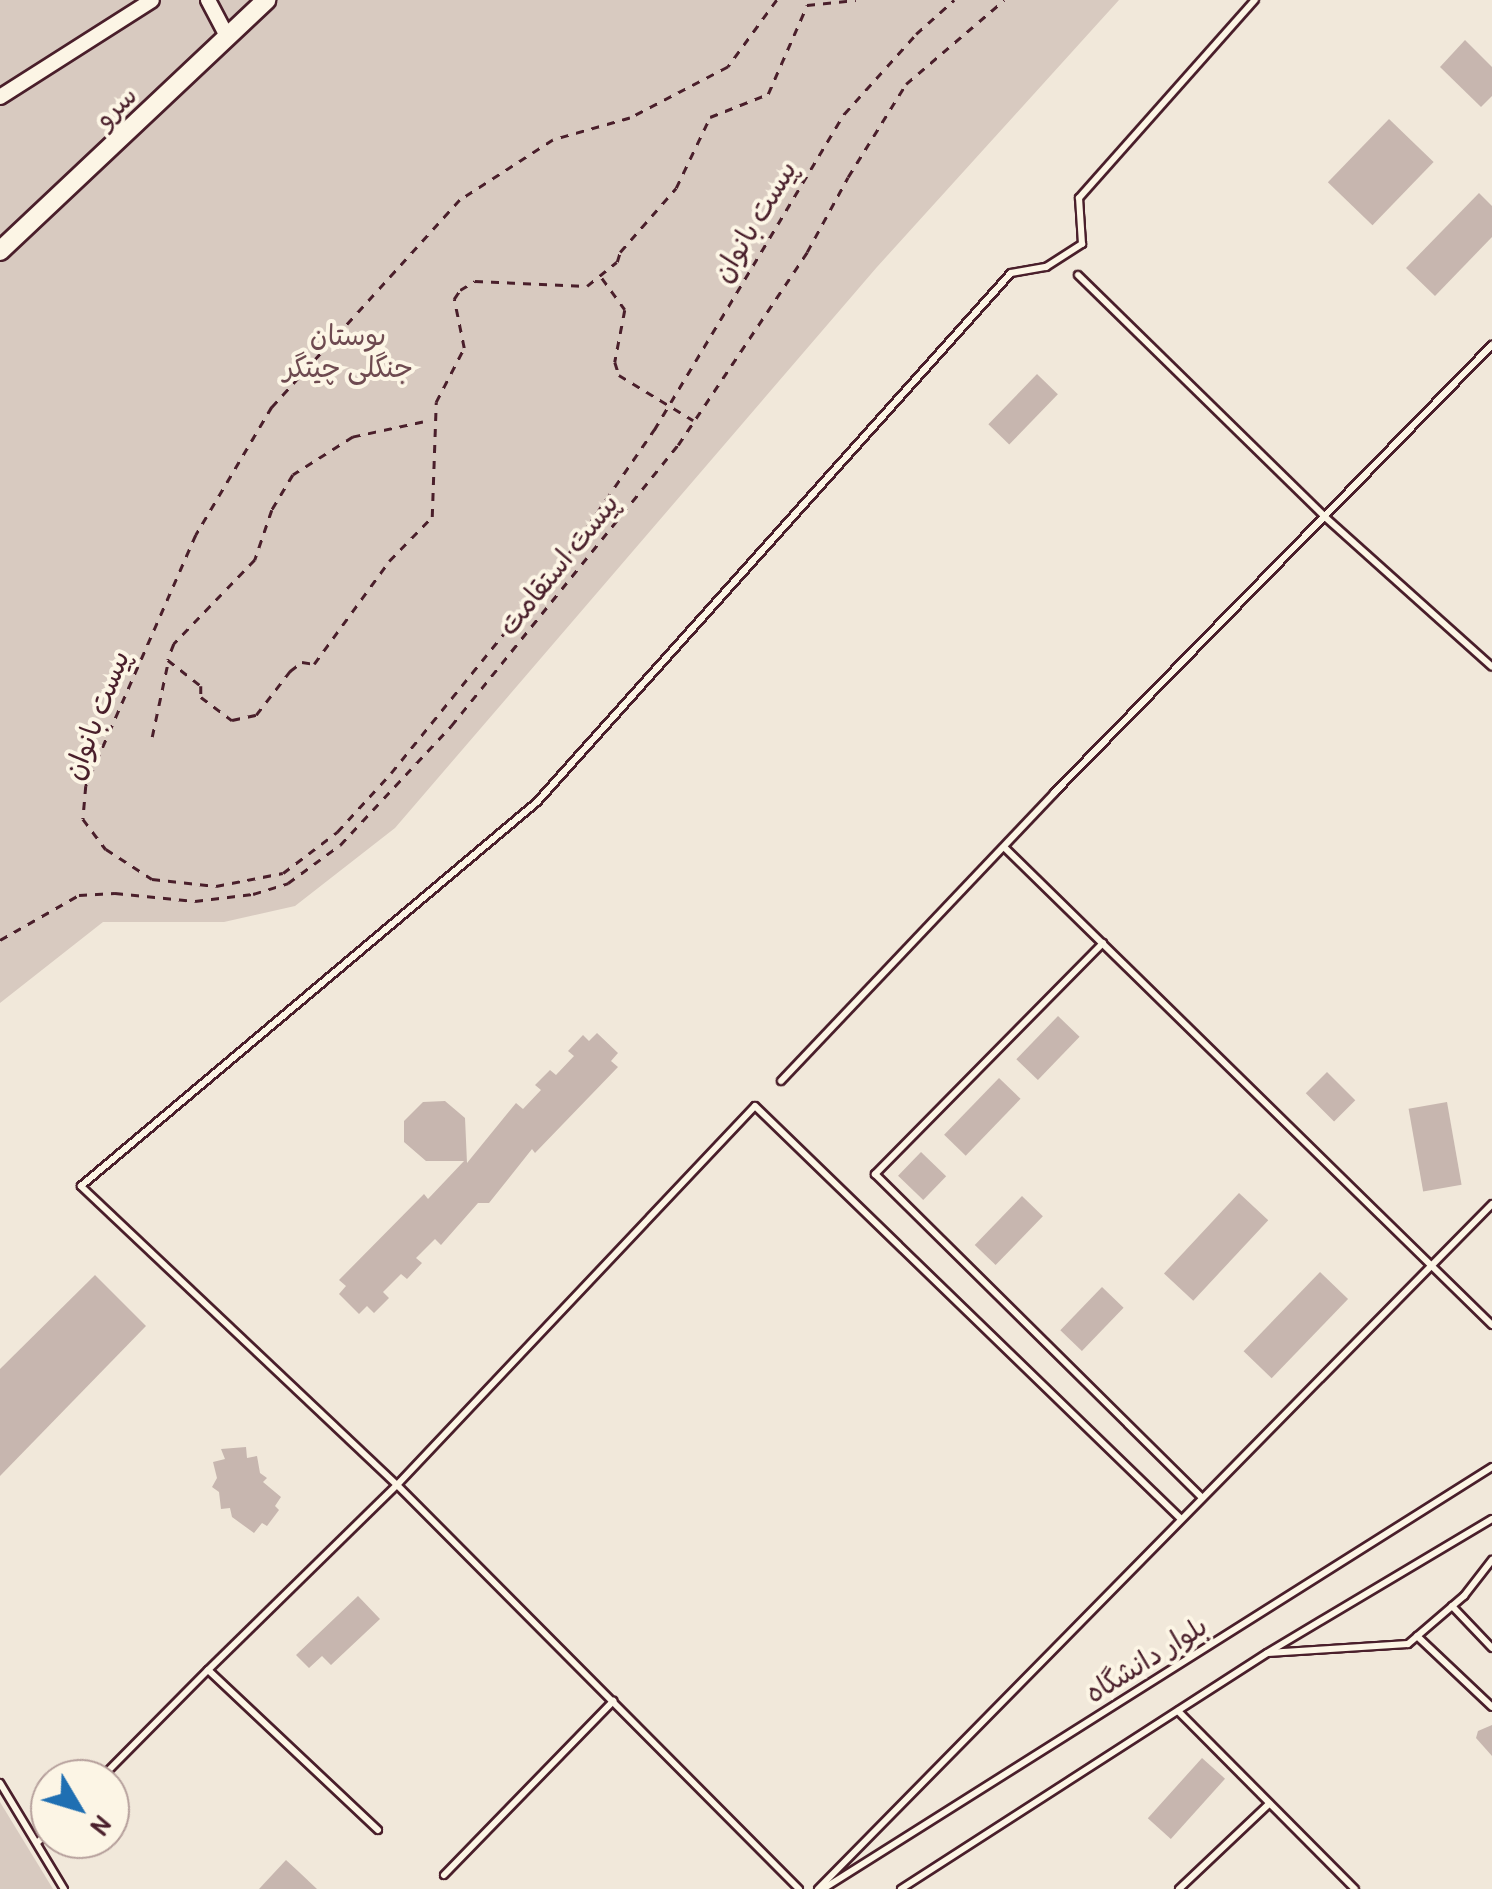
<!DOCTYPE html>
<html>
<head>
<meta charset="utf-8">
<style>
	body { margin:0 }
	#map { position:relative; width:1492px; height:1889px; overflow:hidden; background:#f1e8da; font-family:"Patrick Hand","Playpen Sans Arabic",sans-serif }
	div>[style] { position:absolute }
	.green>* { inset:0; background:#d8cac0 }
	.building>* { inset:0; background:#c7b6af; transform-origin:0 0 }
	.path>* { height:2.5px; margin-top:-1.25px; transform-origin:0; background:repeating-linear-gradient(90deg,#4a1f2b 0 8px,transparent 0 16px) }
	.roads { filter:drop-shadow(2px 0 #4a1f2b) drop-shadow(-2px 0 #4a1f2b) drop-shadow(0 2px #4a1f2b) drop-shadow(0 -2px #4a1f2b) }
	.service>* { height:6px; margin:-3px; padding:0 3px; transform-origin:3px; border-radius:3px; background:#fcf5e5 }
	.minor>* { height:14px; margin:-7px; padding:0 7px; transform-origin:7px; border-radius:7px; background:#fcf5e5 }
	.tertiary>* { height:18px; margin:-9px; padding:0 9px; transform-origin:9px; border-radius:9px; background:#fcf5e5 }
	span { translate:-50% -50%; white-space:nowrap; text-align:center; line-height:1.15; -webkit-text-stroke:8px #fcf5e5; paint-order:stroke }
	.street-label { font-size:28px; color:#4a1f2b }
	.park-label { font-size:28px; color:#6e4a50 }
	.north { position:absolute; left:30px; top:1759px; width:100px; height:100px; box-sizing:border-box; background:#fcf5e5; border:2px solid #b59f9b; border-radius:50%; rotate:128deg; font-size:28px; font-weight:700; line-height:40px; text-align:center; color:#4a1f2b }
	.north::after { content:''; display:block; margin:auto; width:35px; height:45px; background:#1f6fb2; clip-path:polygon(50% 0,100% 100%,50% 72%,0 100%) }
</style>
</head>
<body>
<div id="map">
	<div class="green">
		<i style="clip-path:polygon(0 0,1119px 0,877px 267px,395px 828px,295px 906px,224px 922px,103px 922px,0 1003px)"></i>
		<i style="clip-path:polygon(0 1802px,53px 1889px,0 1889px)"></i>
	</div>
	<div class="building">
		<i style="clip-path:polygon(1465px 40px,1492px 67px,1492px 96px,1481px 107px,1440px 67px)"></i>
		<i style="left:1389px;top:119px;width:62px;height:88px;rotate:44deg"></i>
		<i style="clip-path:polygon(1479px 193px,1492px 206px,1492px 237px,1435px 296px,1406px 268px)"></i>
		<i style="left:1037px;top:374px;width:29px;height:70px;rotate:44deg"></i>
		<i style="left:1058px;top:1016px;width:30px;height:60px;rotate:44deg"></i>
		<i style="clip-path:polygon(597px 1033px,618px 1053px,611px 1061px,618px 1067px,535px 1153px,532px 1149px,489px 1203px,478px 1203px,441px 1245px,435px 1239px,416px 1258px,422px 1263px,407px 1279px,401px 1274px,383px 1292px,389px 1298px,374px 1313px,367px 1306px,359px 1314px,339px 1294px,346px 1286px,339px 1280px,424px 1194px,428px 1199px,464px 1161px,426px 1161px,404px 1142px,404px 1121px,423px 1102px,445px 1101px,465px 1118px,467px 1163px,516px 1103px,523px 1109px,541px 1090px,535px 1085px,550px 1070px,556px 1075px,574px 1056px,568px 1051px,583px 1035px,589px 1041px)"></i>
		<i style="left:1327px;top:1072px;width:40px;height:30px;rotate:45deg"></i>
		<i style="left:999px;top:1078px;width:30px;height:79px;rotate:44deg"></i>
		<i style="left:1447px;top:1102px;width:84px;height:39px;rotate:80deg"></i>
		<i style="left:921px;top:1152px;width:35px;height:33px;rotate:44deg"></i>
		<i style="left:1239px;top:1193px;width:40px;height:110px;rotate:43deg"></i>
		<i style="left:1022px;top:1196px;width:29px;height:68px;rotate:44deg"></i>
		<i style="left:1320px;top:1272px;width:39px;height:110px;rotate:44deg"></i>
		<i style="clip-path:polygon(95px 1275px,146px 1326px,0 1476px,0 1369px)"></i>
		<i style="left:1102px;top:1287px;width:30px;height:60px;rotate:44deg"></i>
		<i style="clip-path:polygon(246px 1447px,247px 1458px,257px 1456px,260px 1473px,267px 1478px,263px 1482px,281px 1497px,275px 1506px,279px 1510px,267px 1526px,262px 1523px,254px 1533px,232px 1517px,230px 1508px,221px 1509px,219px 1492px,212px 1487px,217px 1478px,213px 1462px,225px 1459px,221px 1449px)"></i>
		<i style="clip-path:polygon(358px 1596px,380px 1619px,331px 1665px,322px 1656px,309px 1668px,296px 1655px)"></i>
		<i style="clip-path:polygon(1492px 1725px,1492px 1756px,1476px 1738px,1478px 1731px)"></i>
		<i style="left:1202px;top:1758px;width:31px;height:81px;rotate:42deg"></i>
		<i style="clip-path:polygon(286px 1860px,299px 1872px,317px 1889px,259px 1889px)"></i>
	</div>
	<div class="path">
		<i style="left:777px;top:0;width:83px;rotate:126.2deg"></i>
		<i style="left:728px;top:67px;width:110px;rotate:152.5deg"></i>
		<i style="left:630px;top:118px;width:80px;rotate:164.1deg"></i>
		<i style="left:553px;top:140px;width:111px;rotate:147.2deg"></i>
		<i style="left:460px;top:200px;width:280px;rotate:132.2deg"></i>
		<i style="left:272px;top:407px;width:149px;rotate:120.7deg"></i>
		<i style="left:196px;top:535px;width:274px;rotate:113.7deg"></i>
		<i style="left:86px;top:786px;width:33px;rotate:95deg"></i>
		<i style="left:83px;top:819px;width:38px;rotate:53deg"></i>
		<i style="left:106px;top:849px;width:55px;rotate:33.1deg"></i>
		<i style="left:152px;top:879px;width:64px;rotate:6.2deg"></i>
		<i style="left:216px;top:886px;width:68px;rotate:-11deg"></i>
		<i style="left:283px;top:873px;width:68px;rotate:-37.2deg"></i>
		<i style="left:337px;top:832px;width:80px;rotate:-47.5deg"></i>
		<i style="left:391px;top:773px;width:283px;rotate:-51deg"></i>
		<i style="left:569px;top:553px;width:150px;rotate:-55.4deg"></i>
		<i style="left:654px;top:430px;width:369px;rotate:-59deg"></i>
		<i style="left:844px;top:114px;width:108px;rotate:-48deg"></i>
		<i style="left:916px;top:34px;width:51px;rotate:-41.8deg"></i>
		<i style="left:602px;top:278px;width:39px;rotate:54deg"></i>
		<i style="left:625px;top:310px;width:53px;rotate:100.9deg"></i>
		<i style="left:615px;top:362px;width:14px;rotate:73deg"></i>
		<i style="left:619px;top:375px;width:87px;rotate:31.3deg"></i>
		<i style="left:423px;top:422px;width:72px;rotate:167.9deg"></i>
		<i style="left:353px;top:437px;width:71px;rotate:147.7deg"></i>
		<i style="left:293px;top:475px;width:41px;rotate:121deg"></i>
		<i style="left:272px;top:510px;width:53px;rotate:108.8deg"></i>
		<i style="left:255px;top:560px;width:117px;rotate:134deg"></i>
		<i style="left:174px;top:644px;width:17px;rotate:111deg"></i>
		<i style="left:168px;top:660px;width:42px;rotate:38.2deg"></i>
		<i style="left:201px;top:686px;width:11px;rotate:90deg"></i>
		<i style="left:201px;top:697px;width:39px;rotate:37deg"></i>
		<i style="left:232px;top:720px;width:25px;rotate:-12deg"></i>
		<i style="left:256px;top:715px;width:56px;rotate:-52.3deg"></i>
		<i style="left:290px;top:671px;width:15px;rotate:-37deg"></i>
		<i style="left:302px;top:662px;width:12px;rotate:9deg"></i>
		<i style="left:314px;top:664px;width:127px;rotate:-53.9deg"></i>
		<i style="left:389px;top:561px;width:62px;rotate:-45.7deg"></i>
		<i style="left:432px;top:517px;width:115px;rotate:-88deg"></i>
		<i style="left:436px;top:402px;width:61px;rotate:-62.6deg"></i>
		<i style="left:464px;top:348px;width:50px;rotate:-101.5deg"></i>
		<i style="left:454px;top:299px;width:11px;rotate:-56deg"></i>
		<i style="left:460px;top:290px;width:17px;rotate:-31deg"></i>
		<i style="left:475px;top:281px;width:112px;rotate:2.6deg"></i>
		<i style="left:587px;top:286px;width:38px;rotate:-39deg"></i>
		<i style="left:617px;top:262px;width:10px;rotate:-73deg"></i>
		<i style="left:620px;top:252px;width:85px;rotate:-48.8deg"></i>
		<i style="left:676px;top:188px;width:79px;rotate:-64.4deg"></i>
		<i style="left:710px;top:117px;width:62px;rotate:-21.6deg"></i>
		<i style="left:768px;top:94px;width:97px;rotate:-66.3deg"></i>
		<i style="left:807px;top:5px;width:49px;rotate:-5.8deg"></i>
		<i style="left:152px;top:737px;width:77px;rotate:-78deg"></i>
		<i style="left:0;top:940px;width:91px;rotate:-29.7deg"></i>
		<i style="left:79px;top:895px;width:36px;rotate:-3deg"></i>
		<i style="left:115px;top:893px;width:80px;rotate:5.7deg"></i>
		<i style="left:195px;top:901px;width:58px;rotate:-6.9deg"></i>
		<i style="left:253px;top:894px;width:37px;rotate:-17deg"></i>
		<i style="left:288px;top:883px;width:64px;rotate:-36.2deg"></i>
		<i style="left:340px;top:845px;width:163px;rotate:-47deg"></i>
		<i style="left:451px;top:726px;width:361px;rotate:-51.1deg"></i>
		<i style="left:678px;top:445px;width:232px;rotate:-56.2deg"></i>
		<i style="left:807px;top:252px;width:85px;rotate:-61.3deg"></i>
		<i style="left:848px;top:177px;width:110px;rotate:-58.1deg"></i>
		<i style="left:906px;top:84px;width:129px;rotate:-40.6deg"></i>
	</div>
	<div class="roads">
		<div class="service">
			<i style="left:1078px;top:275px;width:346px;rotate:44.4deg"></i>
			<i style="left:1325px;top:517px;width:224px;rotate:41.9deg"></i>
			<i style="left:1004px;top:847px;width:683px;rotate:44.41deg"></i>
			<i style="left:1103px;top:943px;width:325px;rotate:134.6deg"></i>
			<i style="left:875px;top:1174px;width:460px;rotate:44.7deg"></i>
			<i style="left:781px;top:1081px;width:397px;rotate:-46.5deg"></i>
			<i style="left:1054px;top:793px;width:627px;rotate:-45.65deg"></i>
			<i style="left:1452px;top:1606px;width:58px;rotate:46.4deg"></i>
			<i style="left:1417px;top:1636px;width:103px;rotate:43.4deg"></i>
			<i style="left:1268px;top:1653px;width:140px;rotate:-3.7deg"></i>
			<i style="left:1408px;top:1644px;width:74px;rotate:-40.6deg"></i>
			<i style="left:1464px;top:1596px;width:46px;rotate:-52.1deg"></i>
			<i style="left:1178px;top:1711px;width:251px;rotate:45.2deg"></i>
			<i style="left:100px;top:1779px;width:153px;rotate:-45.3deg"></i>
			<i style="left:0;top:1783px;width:124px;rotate:58.9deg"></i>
			<i style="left:378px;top:1830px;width:233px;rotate:-136.7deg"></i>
			<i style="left:208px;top:1670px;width:264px;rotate:-44.4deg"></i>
			<i style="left:397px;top:1485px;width:521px;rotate:-46.63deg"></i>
			<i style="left:755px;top:1106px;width:593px;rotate:44.11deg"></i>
			<i style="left:37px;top:1843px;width:18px;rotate:-45deg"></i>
			<i style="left:444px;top:1875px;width:243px;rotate:-45.8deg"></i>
			<i style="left:799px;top:1889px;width:570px;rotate:-134.86deg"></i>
			<i style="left:397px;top:1485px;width:435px;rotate:-136.6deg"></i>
			<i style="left:81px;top:1186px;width:596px;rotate:-40.1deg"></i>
			<i style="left:537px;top:802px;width:710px;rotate:-48.14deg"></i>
			<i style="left:1011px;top:273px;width:36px;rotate:-10deg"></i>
			<i style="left:1046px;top:267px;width:43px;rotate:-32.6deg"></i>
			<i style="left:1082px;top:244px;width:46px;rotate:-93.7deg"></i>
			<i style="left:1079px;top:198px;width:265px;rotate:-48.4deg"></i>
			<i style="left:818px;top:1889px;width:961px;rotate:-45.46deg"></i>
			<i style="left:823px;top:1889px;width:791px;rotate:-32.24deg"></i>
			<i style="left:901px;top:1889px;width:435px;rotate:-32.8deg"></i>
			<i style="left:1267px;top:1653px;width:262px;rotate:-30.8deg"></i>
			<i style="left:1179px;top:1889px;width:124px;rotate:-43.4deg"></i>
		</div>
		<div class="minor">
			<i style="left:208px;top:0;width:43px;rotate:62.2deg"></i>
			<i style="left:0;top:97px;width:180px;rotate:-32.5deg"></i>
		</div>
		<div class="tertiary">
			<i style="left:0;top:251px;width:366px;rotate:-43.3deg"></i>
		</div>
	</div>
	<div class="street-label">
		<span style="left:115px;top:106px;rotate:-43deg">سرو</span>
		<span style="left:754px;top:221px;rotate:-59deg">پیست بانوان</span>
		<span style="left:558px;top:564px;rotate:-51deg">پیست استقامت</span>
		<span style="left:96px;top:715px;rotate:-69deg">پیست بانوان</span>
		<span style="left:1146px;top:1659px;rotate:-32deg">بلوار دانشگاه</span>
	</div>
	<div class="park-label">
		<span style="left:348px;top:351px">بوستان<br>جنگلی چیتگر</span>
	</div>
	<div class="north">N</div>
</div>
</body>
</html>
